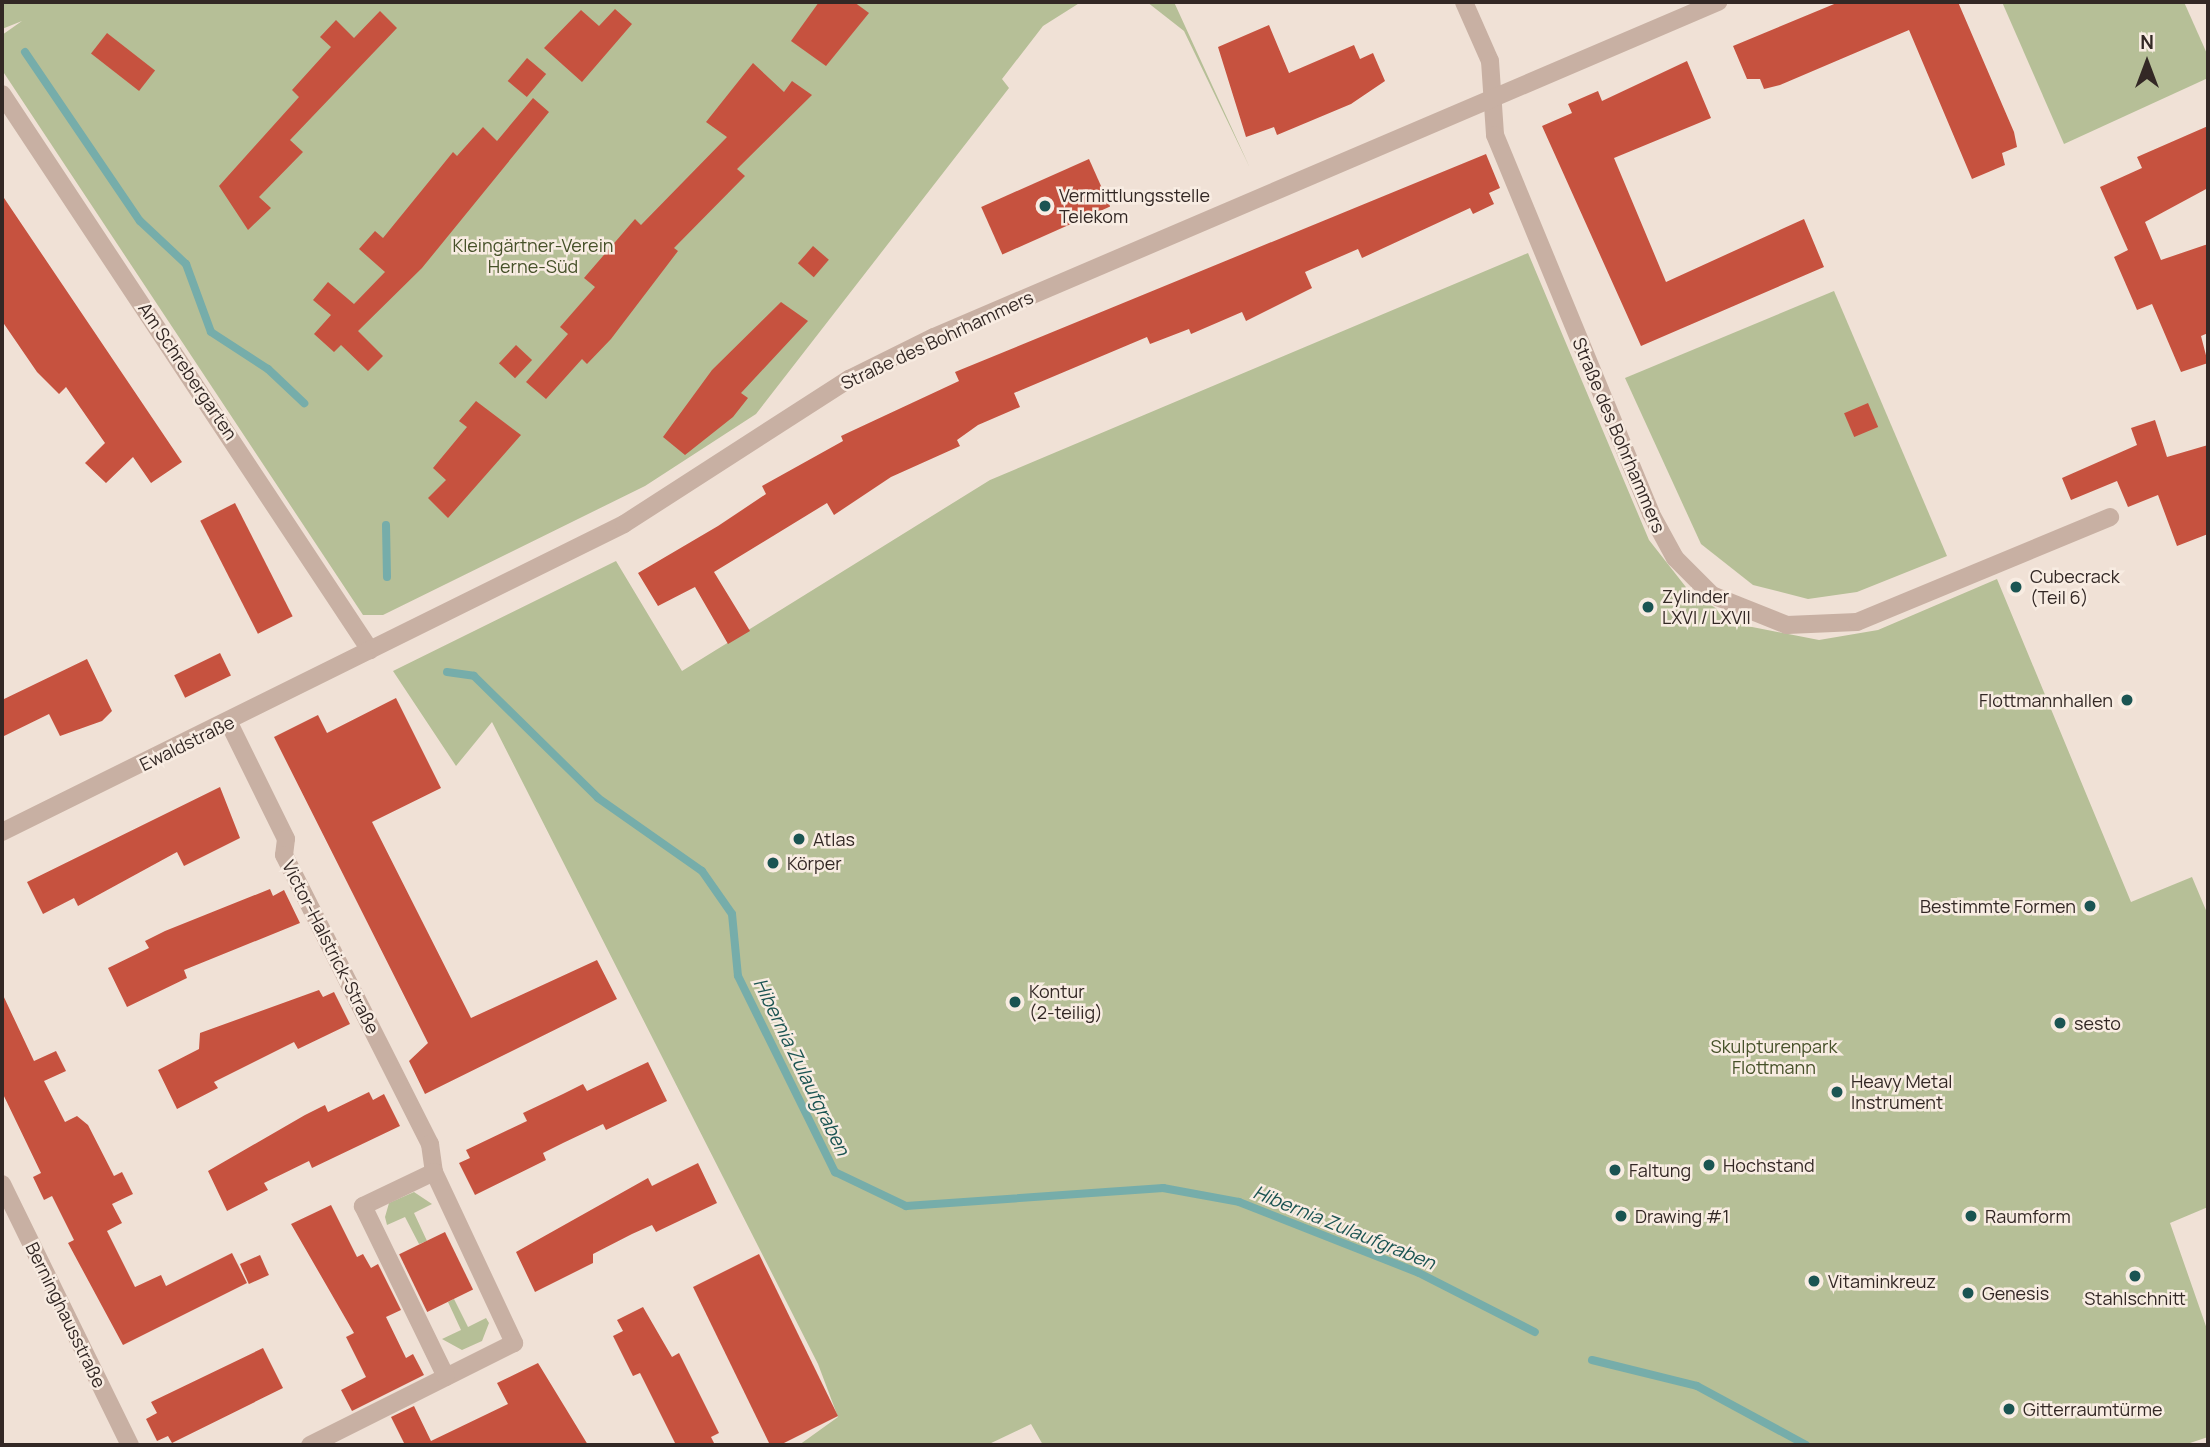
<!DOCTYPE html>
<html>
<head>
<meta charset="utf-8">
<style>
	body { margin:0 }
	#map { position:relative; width:2210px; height:1447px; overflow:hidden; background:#f0e1d6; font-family:Manrope,sans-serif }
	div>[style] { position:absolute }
	.green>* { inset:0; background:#b6bf97 }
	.stream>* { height:8px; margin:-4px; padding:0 4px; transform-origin:4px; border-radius:4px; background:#76adaa }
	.building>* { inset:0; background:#c6523f; transform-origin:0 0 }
	.minor>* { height:18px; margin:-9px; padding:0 9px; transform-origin:9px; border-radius:9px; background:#c8b0a3 }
	.dots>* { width:19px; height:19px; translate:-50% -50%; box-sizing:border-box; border:4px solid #f8ece2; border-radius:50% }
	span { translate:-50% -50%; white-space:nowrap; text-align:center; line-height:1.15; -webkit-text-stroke:5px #f8ece2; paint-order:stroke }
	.poi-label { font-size:18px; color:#332825 }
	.left { translate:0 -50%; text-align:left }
	.right { translate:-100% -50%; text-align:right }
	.park-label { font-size:18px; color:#465129 }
	.street-label { font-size:18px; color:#332825 }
	.water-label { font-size:19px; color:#1b5452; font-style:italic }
	.frame { position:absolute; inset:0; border:4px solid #332825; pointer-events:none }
	.north { position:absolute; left:2112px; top:28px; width:70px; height:70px; -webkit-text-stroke:5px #f8ece2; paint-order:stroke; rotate:0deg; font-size:19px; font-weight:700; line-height:28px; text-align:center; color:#332825 }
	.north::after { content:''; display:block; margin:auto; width:24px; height:32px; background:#332825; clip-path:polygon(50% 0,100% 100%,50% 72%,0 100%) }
</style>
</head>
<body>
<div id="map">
	<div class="green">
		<i style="clip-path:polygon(2px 2px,1081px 2px,1043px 26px,1002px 79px,1009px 88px,756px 414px,645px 486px,383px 615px,363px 615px,2px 70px,2px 35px,22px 21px,2px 29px)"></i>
		<i style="clip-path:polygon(1147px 2px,1174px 2px,1250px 168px,1184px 31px)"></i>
		<i style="clip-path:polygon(2002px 2px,2184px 2px,2208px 56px,2208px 78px,2064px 144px)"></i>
		<i style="clip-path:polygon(1528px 253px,1649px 540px,1689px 591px,1742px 625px,1819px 640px,1878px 630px,1997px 579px,2131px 902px,2192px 877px,2208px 915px,2208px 1207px,2170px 1223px,2208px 1332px,2208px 1437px,2184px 1445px,1043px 1445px,1031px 1424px,987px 1445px,799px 1445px,838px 1417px,818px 1364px,492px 722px,456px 766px,393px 671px,616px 561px,682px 671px,990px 480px)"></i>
		<i style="clip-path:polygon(1834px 291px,1947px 556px,1857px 592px,1808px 599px,1753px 585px,1701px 544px,1625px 378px)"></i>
		<i style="clip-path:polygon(414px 1192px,432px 1204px,414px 1213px,427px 1241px,419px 1244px,405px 1217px,387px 1225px,385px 1217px,389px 1203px)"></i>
		<i style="clip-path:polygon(454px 1299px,468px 1327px,486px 1318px,489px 1323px,482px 1341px,462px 1350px,442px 1339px,461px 1330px,448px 1302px)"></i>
	</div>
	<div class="stream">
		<i style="left:25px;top:52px;width:204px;rotate:55.8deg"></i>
		<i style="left:140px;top:221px;width:63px;rotate:43.1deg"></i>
		<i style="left:186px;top:264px;width:72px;rotate:69.8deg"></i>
		<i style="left:211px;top:332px;width:68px;rotate:33deg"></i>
		<i style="left:268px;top:369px;width:50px;rotate:43.4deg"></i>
		<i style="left:386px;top:525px;width:52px;rotate:88.9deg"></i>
		<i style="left:447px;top:672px;width:27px;rotate:8deg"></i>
		<i style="left:474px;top:676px;width:174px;rotate:44.5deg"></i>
		<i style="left:598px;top:798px;width:127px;rotate:35.1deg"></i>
		<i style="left:702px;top:871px;width:52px;rotate:55.1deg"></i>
		<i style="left:732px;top:914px;width:62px;rotate:84.5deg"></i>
		<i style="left:738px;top:976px;width:219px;rotate:63.7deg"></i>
		<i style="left:835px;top:1172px;width:79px;rotate:25.6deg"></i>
		<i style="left:906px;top:1206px;width:258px;rotate:-4deg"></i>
		<i style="left:1163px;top:1188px;width:77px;rotate:10.4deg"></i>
		<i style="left:1239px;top:1202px;width:193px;rotate:21.5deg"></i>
		<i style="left:1419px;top:1273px;width:130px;rotate:27deg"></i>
		<i style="left:1592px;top:1360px;width:108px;rotate:13.9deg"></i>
		<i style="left:1697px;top:1386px;width:124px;rotate:28.4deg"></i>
	</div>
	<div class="building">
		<i style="clip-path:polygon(819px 2px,854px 2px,869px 13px,826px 66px,791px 41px)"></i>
		<i style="clip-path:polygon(1839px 2px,1958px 2px,2014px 132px,2017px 147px,2002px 153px,2005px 165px,1972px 179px,1909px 30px,1780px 85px,1764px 89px,1760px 79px,1747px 79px,1733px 46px)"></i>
		<i style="clip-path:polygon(615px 9px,632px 24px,582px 82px,544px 48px,581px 10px,599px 26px)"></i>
		<i style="clip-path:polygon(380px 11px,397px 28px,290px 140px,303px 152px,259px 197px,271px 208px,248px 230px,219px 186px,299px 97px,292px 90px,331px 47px,320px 37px,336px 20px,354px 38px)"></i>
		<i style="clip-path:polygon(1269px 25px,1289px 73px,1354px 45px,1360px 59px,1373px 53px,1385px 81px,1351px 104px,1277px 135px,1274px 127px,1246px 137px,1218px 47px)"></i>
		<i style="left:107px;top:33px;width:61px;height:26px;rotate:38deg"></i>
		<i style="left:527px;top:58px;width:25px;height:30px;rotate:40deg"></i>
		<i style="clip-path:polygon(1687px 61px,1711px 118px,1614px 158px,1666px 282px,1804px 219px,1824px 267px,1641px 346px,1542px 126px,1572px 113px,1568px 104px,1598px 91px,1602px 101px)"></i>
		<i style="clip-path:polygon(753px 63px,784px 92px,792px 81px,812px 95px,737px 169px,745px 176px,674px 248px,678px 251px,611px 339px,587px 364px,582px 359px,546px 399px,526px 382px,568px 334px,560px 327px,595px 287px,584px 278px,635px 219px,641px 225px,727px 137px,706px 122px)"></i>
		<i style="clip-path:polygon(533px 98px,549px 112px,422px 268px,358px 331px,383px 356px,368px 371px,341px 345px,334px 352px,314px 334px,331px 315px,313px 300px,328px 282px,354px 304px,385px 272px,359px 249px,375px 231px,383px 238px,453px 152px,457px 156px,483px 127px,497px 141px)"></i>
		<i style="clip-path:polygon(2208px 126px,2208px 188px,2145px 222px,2161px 260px,2208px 244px,2208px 333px,2201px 336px,2208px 363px,2181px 372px,2152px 304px,2137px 310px,2114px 257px,2128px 250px,2100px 187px,2142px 168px,2137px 157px)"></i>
		<i style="clip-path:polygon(1486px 154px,1500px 188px,1489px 193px,1494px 204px,1473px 214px,1470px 208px,1362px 258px,1358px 249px,1305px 272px,1312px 288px,1246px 321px,1242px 312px,1191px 334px,1189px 329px,1150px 344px,1147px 337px,1014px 393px,1020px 407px,978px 425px,957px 440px,960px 446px,891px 477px,834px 515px,827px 503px,714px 572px,750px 631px,728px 644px,695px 587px,658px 606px,638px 573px,718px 526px,766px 494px,762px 486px,843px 441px,841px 436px,959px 381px,955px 372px)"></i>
		<i style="left:1089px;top:159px;width:52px;height:118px;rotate:66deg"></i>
		<i style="clip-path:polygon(2px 195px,182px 462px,151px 483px,133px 457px,106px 483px,85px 463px,105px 443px,66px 387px,59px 394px,37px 372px,2px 321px)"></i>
		<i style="left:813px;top:246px;width:21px;height:23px;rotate:41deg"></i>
		<i style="clip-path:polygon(781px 302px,808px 321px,741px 393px,748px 398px,733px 417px,685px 455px,663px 437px,712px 370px)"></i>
		<i style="left:516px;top:345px;width:22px;height:25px;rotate:43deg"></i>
		<i style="clip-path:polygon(476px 401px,521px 435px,448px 518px,428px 498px,446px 480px,433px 468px,467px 427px,459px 421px)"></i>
		<i style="left:1868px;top:403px;width:26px;height:26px;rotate:67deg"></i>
		<i style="clip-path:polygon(2155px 420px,2167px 457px,2208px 445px,2208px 534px,2177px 546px,2158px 495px,2128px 507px,2117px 481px,2071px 500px,2062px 478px,2137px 445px,2131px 428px)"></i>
		<i style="left:235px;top:503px;width:127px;height:39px;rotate:63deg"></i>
		<i style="left:220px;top:653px;width:25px;height:51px;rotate:64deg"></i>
		<i style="clip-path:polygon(87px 659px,112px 711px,102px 721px,60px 736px,49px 714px,2px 737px,2px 700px)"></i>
		<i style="clip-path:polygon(396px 698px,441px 788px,372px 822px,471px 1018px,597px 960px,617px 999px,425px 1094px,409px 1061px,428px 1043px,274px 737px,318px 715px,327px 733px)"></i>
		<i style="clip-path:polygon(220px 787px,240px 838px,184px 866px,177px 852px,78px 906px,74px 898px,43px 914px,27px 882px)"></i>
		<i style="clip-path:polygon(270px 889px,273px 896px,284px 890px,300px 923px,184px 970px,187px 978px,127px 1007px,108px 968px,149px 948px,145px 941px,165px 931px)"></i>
		<i style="clip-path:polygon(319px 990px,323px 997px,334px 992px,350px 1024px,298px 1049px,294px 1042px,214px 1082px,218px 1088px,177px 1109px,158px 1070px,199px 1049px,200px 1033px)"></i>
		<i style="clip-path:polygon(2px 993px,34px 1061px,56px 1051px,66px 1071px,44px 1081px,65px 1122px,77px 1116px,88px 1125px,114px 1176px,122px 1172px,133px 1194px,112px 1204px,122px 1223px,107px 1231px,135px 1287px,161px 1275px,166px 1286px,232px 1253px,247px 1283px,123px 1345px,68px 1243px,74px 1240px,52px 1196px,44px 1200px,33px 1177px,41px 1173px,2px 1092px)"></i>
		<i style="clip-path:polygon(648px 1062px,667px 1101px,606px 1130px,603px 1124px,563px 1143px,543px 1153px,546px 1160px,475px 1195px,459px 1163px,470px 1158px,466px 1150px,527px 1121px,523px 1113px,563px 1094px,583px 1084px,587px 1091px)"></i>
		<i style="clip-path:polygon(369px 1092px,373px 1100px,384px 1094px,400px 1126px,312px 1168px,309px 1161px,264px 1183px,268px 1190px,227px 1211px,208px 1171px,305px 1115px,325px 1105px,328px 1112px)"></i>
		<i style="clip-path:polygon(698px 1163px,717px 1203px,656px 1232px,652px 1225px,632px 1234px,593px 1254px,593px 1263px,535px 1292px,516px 1252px,648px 1178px,652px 1186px)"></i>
		<i style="clip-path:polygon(331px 1205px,357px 1257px,363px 1254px,371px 1268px,378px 1264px,401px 1310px,386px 1317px,406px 1358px,413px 1354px,424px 1375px,352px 1411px,341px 1390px,366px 1377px,346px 1337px,354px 1333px,291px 1224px)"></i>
		<i style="left:445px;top:1232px;width:64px;height:51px;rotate:64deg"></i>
		<i style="clip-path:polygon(759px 1254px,838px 1416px,780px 1445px,770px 1445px,693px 1287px)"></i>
		<i style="left:260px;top:1255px;width:22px;height:22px;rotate:66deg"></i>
		<i style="clip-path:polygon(643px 1307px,672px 1357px,679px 1353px,719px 1433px,711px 1437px,715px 1445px,676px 1445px,640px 1373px,633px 1376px,613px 1336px,623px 1331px,617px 1320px)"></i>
		<i style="clip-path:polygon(263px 1348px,283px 1388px,172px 1443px,168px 1436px,157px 1441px,146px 1419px,157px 1413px,151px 1402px)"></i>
		<i style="clip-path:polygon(538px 1363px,588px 1445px,405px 1445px,391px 1417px,414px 1406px,431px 1441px,508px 1404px,497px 1383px)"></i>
	</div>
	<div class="minor">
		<i style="left:1464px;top:2px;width:64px;rotate:66.2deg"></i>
		<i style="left:1490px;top:61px;width:74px;rotate:86.1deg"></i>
		<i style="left:1495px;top:135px;width:410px;rotate:67.6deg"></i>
		<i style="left:1651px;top:514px;width:50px;rotate:61.4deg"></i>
		<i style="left:1675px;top:558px;width:52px;rotate:45deg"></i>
		<i style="left:1712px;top:595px;width:81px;rotate:21.8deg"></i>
		<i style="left:1787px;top:625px;width:70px;rotate:-2.5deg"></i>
		<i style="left:1857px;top:622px;width:274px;rotate:-22.5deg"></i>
		<i style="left:2px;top:94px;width:667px;rotate:56.5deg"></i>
		<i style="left:229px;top:723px;width:129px;rotate:63.8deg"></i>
		<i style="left:286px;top:839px;width:16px;rotate:97deg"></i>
		<i style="left:284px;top:855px;width:324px;rotate:63.2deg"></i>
		<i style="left:430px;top:1144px;width:28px;rotate:82deg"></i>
		<i style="left:434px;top:1172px;width:189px;rotate:64.9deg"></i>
		<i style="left:514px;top:1343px;width:228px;rotate:153.4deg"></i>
		<i style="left:2px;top:832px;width:694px;rotate:-26.34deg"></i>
		<i style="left:624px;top:524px;width:268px;rotate:-32.8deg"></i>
		<i style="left:849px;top:379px;width:95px;rotate:-26.3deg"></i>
		<i style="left:934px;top:337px;width:853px;rotate:-23.14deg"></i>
		<i style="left:434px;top:1172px;width:79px;rotate:154.4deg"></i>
		<i style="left:363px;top:1206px;width:190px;rotate:64.1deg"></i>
		<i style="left:2px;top:1184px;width:291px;rotate:63.9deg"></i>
	</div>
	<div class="dots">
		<i style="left:1045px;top:206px;background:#1b5452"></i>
		<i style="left:2016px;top:587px;background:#1b5452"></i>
		<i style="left:1648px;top:607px;background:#1b5452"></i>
		<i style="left:2127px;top:700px;background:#1b5452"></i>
		<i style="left:799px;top:839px;background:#1b5452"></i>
		<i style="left:773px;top:863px;background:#1b5452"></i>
		<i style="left:2090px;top:906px;background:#1b5452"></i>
		<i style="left:1015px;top:1002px;background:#1b5452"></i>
		<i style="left:2060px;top:1023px;background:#1b5452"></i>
		<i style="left:1837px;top:1092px;background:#1b5452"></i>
		<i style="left:1709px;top:1165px;background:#1b5452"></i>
		<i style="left:1615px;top:1170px;background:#1b5452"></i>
		<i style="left:1621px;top:1216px;background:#1b5452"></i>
		<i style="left:1971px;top:1216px;background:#1b5452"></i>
		<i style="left:2135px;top:1276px;background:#1b5452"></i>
		<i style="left:1814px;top:1281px;background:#1b5452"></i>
		<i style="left:1968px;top:1293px;background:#1b5452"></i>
		<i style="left:2009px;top:1409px;background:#1b5452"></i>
	</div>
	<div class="poi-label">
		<span class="left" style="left:1059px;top:206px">Vermittlungsstelle<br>Telekom</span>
		<span class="left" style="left:2030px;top:587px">Cubecrack<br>(Teil 6)</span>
		<span class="left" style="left:1662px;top:607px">Zylinder<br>LXVI / LXVII</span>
		<span class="right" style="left:2113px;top:700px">Flottmannhallen</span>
		<span class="left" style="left:813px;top:839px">Atlas</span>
		<span class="left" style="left:787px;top:863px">Körper</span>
		<span class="right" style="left:2076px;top:906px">Bestimmte Formen</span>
		<span class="left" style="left:1029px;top:1002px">Kontur<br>(2-teilig)</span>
		<span class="left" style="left:2074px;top:1023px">sesto</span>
		<span class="left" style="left:1851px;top:1092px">Heavy Metal<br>Instrument</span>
		<span class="left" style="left:1723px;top:1165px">Hochstand</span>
		<span class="left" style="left:1629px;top:1170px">Faltung</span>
		<span class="left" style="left:1635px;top:1216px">Drawing #1</span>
		<span class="left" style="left:1985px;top:1216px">Raumform</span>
		<span class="left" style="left:1828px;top:1281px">Vitaminkreuz</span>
		<span class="left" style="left:1982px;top:1293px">Genesis</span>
		<span style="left:2135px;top:1298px">Stahlschnitt</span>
		<span class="left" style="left:2023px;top:1409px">Gitterraumtürme</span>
	</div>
	<div class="park-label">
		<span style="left:533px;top:256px">Kleingärtner-Verein<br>Herne-Süd</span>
		<span style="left:1774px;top:1057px">Skulpturenpark<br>Flottmann</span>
	</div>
	<div class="street-label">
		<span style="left:937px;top:340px;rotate:-25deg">Straße des Bohrhammers</span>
		<span style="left:188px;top:371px;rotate:56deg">Am Schrebergarten</span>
		<span style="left:1619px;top:435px;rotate:67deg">Straße des Bohrhammers</span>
		<span style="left:187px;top:743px;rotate:-26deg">Ewaldstraße</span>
		<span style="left:331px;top:947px;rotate:63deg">Victor-Halstrick-Straße</span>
		<span style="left:66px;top:1315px;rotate:64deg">Berninghausstraße</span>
	</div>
	<div class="water-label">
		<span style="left:801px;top:1067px;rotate:64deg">Hibernia Zulaufgraben</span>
		<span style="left:1344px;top:1228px;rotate:22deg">Hibernia Zulaufgraben</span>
	</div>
	<div class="frame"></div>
	<div class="north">N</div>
</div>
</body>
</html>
